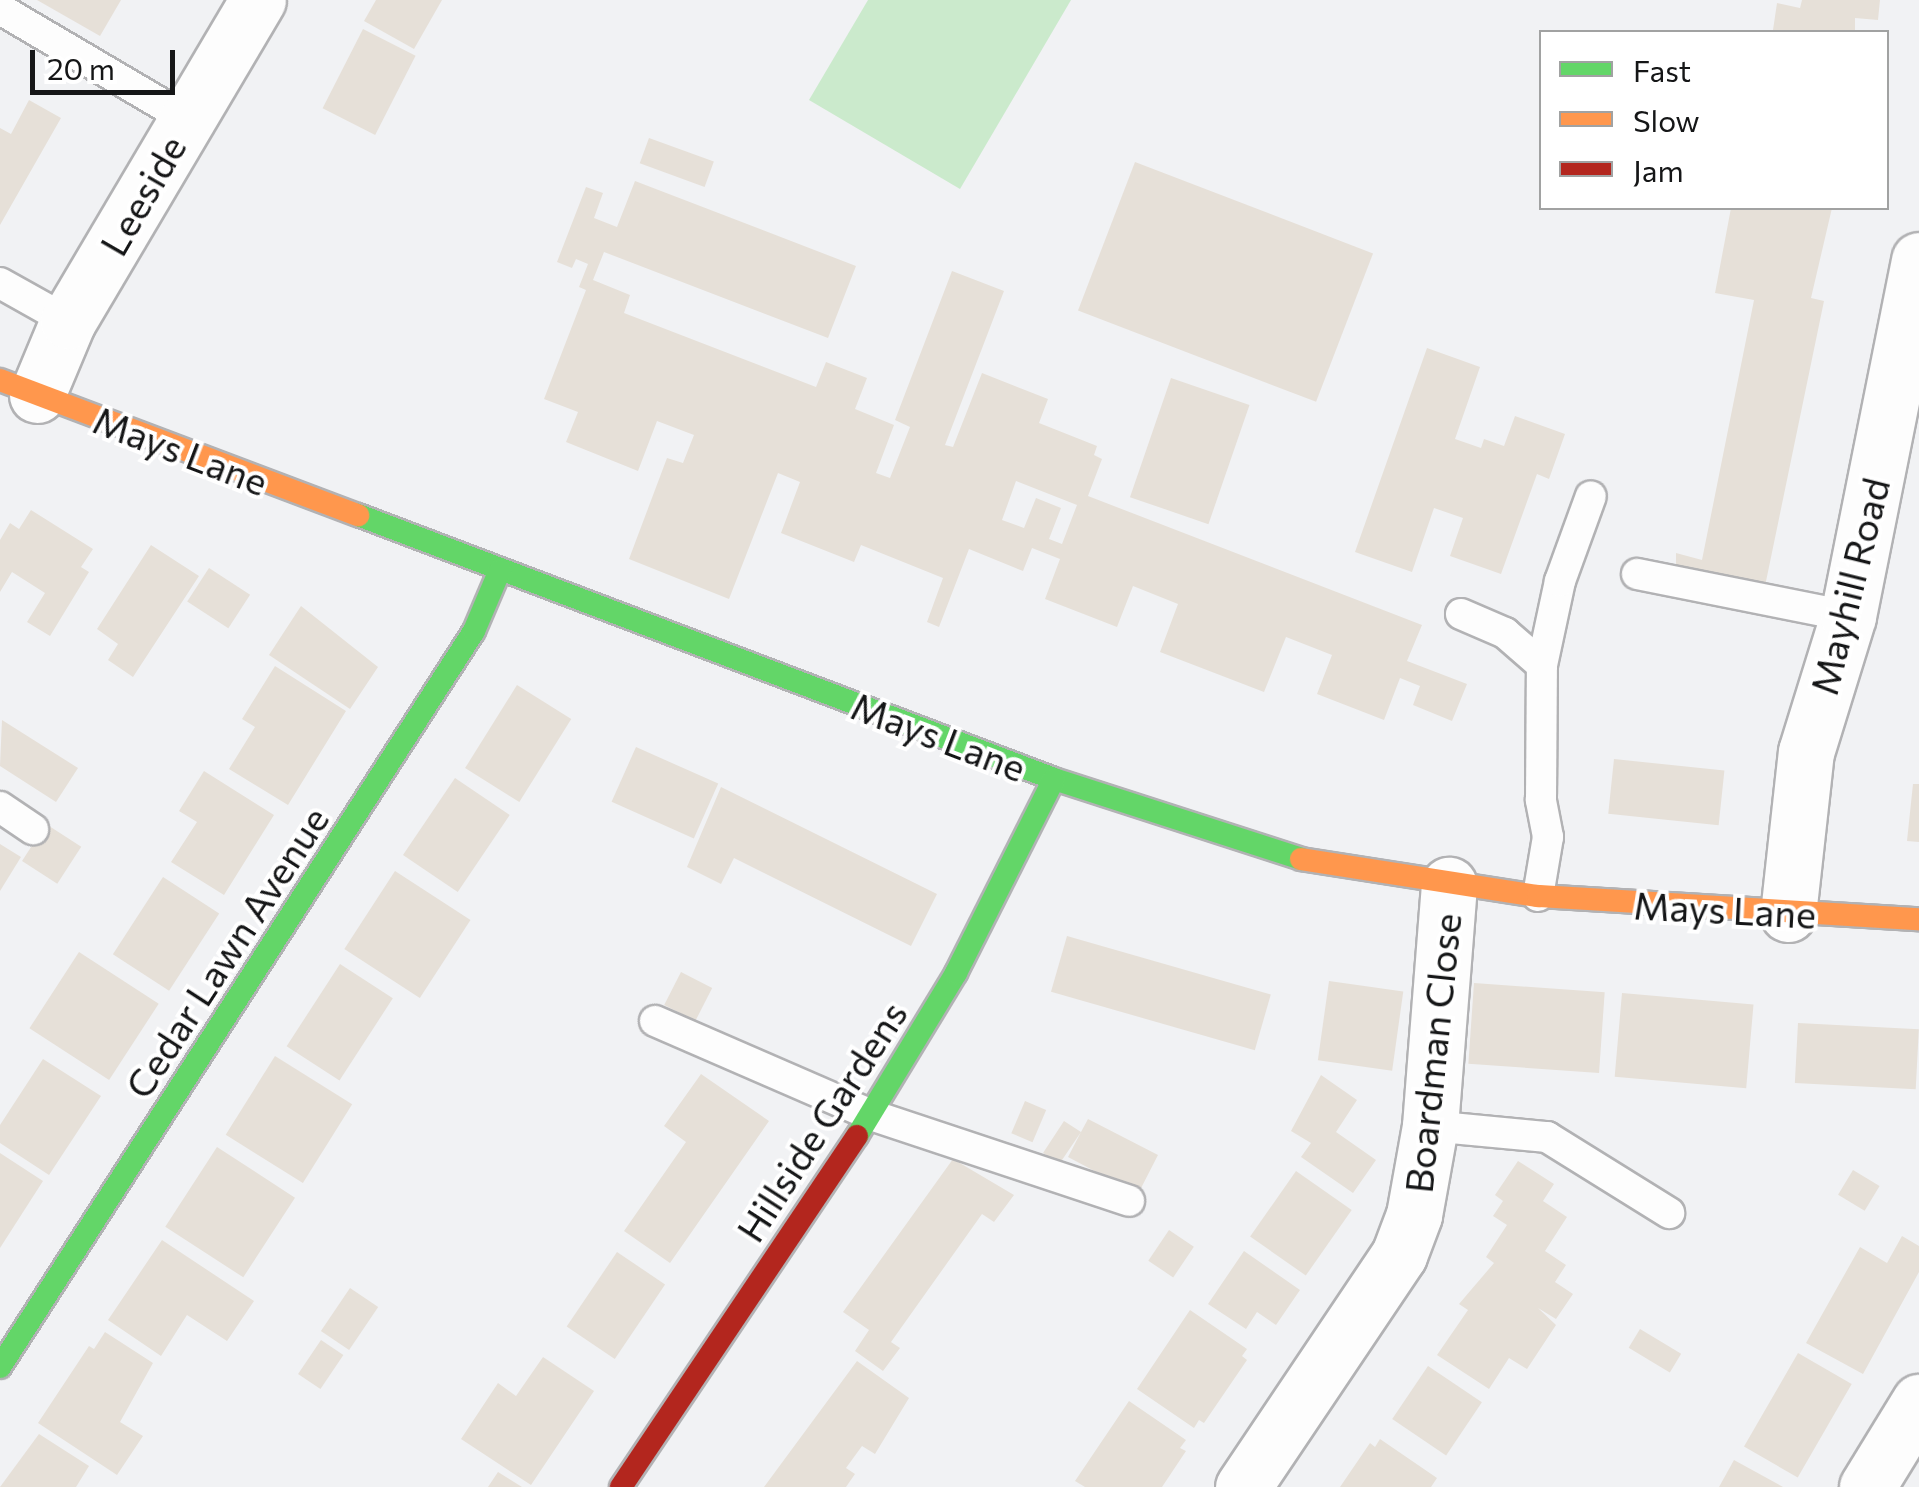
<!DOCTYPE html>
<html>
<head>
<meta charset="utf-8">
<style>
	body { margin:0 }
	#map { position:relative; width:1919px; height:1487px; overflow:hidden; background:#f1f2f4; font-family:Commissioner,sans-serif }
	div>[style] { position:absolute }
	.green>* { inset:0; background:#cbeacc }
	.building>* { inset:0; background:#e6e0d8; transform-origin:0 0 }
	.roads { filter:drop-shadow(2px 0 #b2b2b4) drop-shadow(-2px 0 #b2b2b4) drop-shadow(0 2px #b2b2b4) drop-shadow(0 -2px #b2b2b4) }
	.lane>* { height:30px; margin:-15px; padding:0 15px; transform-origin:15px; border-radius:15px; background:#fdfdfd }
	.street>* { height:55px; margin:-27.5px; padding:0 27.5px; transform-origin:27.5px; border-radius:27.5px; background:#fdfdfd }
	.fast>* { height:22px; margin:-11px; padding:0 11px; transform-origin:11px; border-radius:11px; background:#63d668 }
	.slow>* { height:22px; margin:-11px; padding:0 11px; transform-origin:11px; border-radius:11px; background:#ff974d }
	.jam>* { height:22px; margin:-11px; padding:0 11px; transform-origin:11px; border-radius:11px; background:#b3261e }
	span { translate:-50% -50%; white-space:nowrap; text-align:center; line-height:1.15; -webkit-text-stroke:8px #fff; paint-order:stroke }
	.street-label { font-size:38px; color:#151617 }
	.legend { position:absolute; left:1539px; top:30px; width:350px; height:180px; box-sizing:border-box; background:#fff; border:2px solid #a1a2a2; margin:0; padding:12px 18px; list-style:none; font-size:30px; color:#151617 }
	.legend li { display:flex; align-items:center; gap:20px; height:50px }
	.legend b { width:50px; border:2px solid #a1a2a2 }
	.scale { position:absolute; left:30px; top:50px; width:145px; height:45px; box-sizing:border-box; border:5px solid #151617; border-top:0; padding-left:12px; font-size:30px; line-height:35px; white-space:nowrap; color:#151617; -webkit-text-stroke:8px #fff; paint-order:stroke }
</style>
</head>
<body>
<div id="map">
	<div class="green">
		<i style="clip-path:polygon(868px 0,1071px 0,960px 189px,809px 100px)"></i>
	</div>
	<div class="building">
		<i style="clip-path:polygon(37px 0,121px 0,100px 36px)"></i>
		<i style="clip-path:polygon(376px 0,442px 0,414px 49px,364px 21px)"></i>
		<i style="clip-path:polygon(1802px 0,1880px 0,1878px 20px,1855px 18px,1855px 32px,1773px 30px,1777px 3px,1800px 8px)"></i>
		<i style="left:363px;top:29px;width:59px;height:89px;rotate:27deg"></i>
		<i style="clip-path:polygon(29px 100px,61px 118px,0 225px,0 128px,11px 134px)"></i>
		<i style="left:649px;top:138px;width:69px;height:27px;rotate:20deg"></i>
		<i style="left:1135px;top:162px;width:255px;height:159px;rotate:21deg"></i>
		<i style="clip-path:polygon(evenodd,635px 181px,856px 266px,828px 338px,604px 252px,593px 280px,630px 295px,624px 313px,816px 387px,826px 362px,867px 378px,855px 409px,894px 425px,876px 473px,890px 478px,910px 427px,895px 420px,952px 271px,1004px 291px,945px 445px,953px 447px,982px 373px,1048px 399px,1039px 423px,1097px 446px,1094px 455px,1102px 459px,1088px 496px,1422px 625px,1407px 661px,1467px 684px,1452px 721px,1413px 705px,1420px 686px,1400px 678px,1384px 720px,1317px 694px,1332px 655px,1286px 637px,1264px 692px,1160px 652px,1178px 604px,1133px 586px,1117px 627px,1045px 599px,1060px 559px,1032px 548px,1023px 571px,969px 549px,939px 627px,927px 622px,943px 578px,861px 545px,854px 562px,781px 533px,800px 482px,778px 473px,729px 599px,629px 559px,667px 458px,683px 463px,694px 435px,657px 421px,638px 471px,566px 442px,578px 412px,544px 399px,586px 290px,579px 287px,588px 264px,576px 259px,572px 268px,557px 262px,586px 187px,603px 193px,594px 218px,617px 227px,635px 181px,1016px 481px,1077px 505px,1062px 544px,1049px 539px,1061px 508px,1036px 498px,1024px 528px,1002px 520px,1016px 481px)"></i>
		<i style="clip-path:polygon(1731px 208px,1832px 208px,1811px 298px,1824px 301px,1764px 591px,1676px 572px,1676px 553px,1702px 560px,1754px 300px,1715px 293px)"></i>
		<i style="clip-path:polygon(1427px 348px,1480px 367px,1455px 439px,1481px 448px,1484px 439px,1504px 446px,1515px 416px,1565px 434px,1549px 479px,1537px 474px,1501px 574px,1450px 556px,1463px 518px,1434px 508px,1412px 572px,1355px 552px)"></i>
		<i style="left:1171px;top:378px;width:83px;height:126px;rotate:19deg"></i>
		<i style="clip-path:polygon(31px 510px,93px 549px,81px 567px,89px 572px,50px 636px,27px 622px,45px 593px,12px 572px,0 592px,0 540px,10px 523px,19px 529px)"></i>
		<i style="clip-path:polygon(151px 545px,199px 576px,133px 677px,108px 660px,118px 644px,97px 629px)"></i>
		<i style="left:209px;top:568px;width:49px;height:40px;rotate:33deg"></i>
		<i style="clip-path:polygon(301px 606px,378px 667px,350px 709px,269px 655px)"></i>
		<i style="clip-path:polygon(275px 666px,346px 711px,288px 805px,229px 769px,255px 727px,242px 719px)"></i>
		<i style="left:517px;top:685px;width:64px;height:98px;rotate:32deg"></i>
		<i style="clip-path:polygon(2px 720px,78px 768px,56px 802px,0 766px)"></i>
		<i style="left:636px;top:747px;width:90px;height:60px;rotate:24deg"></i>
		<i style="left:1614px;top:759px;width:111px;height:55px;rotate:6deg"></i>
		<i style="clip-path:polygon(204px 771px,274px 815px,224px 895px,171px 862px,197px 822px,179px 811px)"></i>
		<i style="left:455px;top:778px;width:66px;height:93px;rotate:34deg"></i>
		<i style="clip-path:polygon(1913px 784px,1919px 784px,1919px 842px,1907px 841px)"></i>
		<i style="clip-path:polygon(721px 787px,937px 894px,911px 946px,734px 858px,721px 884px,687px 867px)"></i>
		<i style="left:46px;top:824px;width:42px;height:44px;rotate:33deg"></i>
		<i style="clip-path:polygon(0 844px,21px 857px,0 891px)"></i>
		<i style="left:395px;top:871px;width:90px;height:93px;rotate:33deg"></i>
		<i style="left:163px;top:877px;width:67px;height:92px;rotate:33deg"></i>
		<i style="left:1067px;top:936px;width:212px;height:58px;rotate:16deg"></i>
		<i style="left:79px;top:952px;width:95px;height:91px;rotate:33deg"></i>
		<i style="left:340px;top:964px;width:63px;height:98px;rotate:33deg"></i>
		<i style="left:681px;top:972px;width:35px;height:37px;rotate:27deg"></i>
		<i style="left:1329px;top:981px;width:75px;height:80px;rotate:8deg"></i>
		<i style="left:1474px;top:983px;width:131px;height:81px;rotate:4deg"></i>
		<i style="left:1622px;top:993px;width:132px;height:84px;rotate:5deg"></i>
		<i style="left:1798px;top:1023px;width:121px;height:60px;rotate:3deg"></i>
		<i style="left:275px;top:1056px;width:91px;height:93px;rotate:32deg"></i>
		<i style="clip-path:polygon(43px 1059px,101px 1096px,49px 1175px,0 1143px,0 1125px)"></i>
		<i style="clip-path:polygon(701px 1074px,769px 1121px,670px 1263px,624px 1231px,686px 1142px,664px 1126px)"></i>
		<i style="clip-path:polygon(1321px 1075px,1357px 1100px,1336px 1132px,1376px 1160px,1353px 1193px,1301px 1157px,1311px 1143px,1291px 1131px)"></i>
		<i style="left:1025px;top:1101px;width:23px;height:35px;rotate:23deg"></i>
		<i style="clip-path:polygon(1088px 1119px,1158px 1155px,1138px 1194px,1068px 1157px,1081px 1132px,1060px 1163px,1043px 1153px,1064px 1121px,1081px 1132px)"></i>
		<i style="left:217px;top:1147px;width:93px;height:95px;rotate:33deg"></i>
		<i style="clip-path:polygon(0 1153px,43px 1181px,0 1248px)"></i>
		<i style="clip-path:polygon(953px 1159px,1014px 1195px,994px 1222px,982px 1214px,891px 1342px,900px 1348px,883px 1371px,855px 1351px,869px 1330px,843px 1312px)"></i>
		<i style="clip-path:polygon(1518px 1161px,1554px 1184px,1543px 1201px,1567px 1217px,1545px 1251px,1566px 1265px,1555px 1282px,1573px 1294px,1556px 1319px,1538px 1308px,1556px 1325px,1527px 1369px,1509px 1358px,1489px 1389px,1437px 1355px,1468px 1310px,1459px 1304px,1494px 1263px,1486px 1257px,1507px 1225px,1493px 1216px,1503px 1201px,1495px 1195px)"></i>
		<i style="left:1853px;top:1170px;width:31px;height:29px;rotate:31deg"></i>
		<i style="left:1296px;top:1171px;width:68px;height:80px;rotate:35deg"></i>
		<i style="left:1169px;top:1230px;width:30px;height:37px;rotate:34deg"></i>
		<i style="clip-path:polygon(1902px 1236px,1919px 1246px,1919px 1272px,1863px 1374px,1806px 1343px,1860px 1247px,1887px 1263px)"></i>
		<i style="clip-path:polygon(162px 1240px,254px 1301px,227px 1341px,187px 1315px,161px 1356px,108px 1320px)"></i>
		<i style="clip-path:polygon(1244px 1251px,1300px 1290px,1276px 1325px,1257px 1312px,1246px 1329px,1208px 1304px)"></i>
		<i style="left:617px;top:1252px;width:58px;height:90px;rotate:34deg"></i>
		<i style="left:350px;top:1288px;width:34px;height:52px;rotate:34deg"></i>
		<i style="clip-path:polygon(1190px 1310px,1247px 1349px,1242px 1356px,1247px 1360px,1204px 1423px,1199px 1420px,1194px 1428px,1137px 1389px)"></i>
		<i style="left:1640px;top:1329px;width:48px;height:22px;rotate:31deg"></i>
		<i style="clip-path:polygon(105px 1332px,153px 1363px,120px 1422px,143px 1436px,117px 1475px,38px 1423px,89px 1346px,94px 1349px)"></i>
		<i style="left:321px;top:1340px;width:27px;height:41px;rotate:34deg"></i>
		<i style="left:1798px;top:1353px;width:62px;height:108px;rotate:30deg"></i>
		<i style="clip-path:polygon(543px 1357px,594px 1391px,531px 1485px,461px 1439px,498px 1383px,516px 1396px)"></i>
		<i style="clip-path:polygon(857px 1361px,909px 1398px,875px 1454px,862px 1446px,846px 1468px,855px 1474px,846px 1487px,764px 1487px)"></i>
		<i style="left:1428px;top:1366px;width:65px;height:64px;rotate:34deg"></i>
		<i style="clip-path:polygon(1129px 1401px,1186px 1440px,1180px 1448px,1186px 1451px,1162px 1487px,1085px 1487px,1075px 1481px)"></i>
		<i style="clip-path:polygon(39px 1434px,89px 1466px,76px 1487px,0 1487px)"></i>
		<i style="clip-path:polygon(1380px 1439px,1437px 1478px,1431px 1487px,1340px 1487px,1370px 1443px,1375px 1447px)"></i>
		<i style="clip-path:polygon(1734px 1460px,1783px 1487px,1719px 1487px)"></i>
		<i style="clip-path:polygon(498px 1472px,522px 1487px,488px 1487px)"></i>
	</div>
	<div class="roads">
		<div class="lane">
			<i style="left:0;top:9px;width:217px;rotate:30.5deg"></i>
			<i style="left:0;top:283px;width:78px;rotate:29.2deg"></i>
			<i style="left:1637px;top:574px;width:215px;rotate:11.3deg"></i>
			<i style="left:1461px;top:614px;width:48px;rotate:23.4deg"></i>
			<i style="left:1505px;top:633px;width:49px;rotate:40.9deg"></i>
			<i style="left:0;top:807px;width:40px;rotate:34deg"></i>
			<i style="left:1538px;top:896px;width:60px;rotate:-80.4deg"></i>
			<i style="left:1548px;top:837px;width:38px;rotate:-101deg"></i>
			<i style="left:1541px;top:800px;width:135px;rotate:-89.6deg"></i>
			<i style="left:1542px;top:665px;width:86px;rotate:-77.9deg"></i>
			<i style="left:1560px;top:581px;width:90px;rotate:-70deg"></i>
			<i style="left:655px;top:1021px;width:236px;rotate:23.5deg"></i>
			<i style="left:871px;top:1115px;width:272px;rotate:18.4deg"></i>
			<i style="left:1430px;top:1126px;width:118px;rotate:5.4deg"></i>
			<i style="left:1547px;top:1137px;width:144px;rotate:31.9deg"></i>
		</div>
		<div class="street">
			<i style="left:37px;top:395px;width:80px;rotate:-67.3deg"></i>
			<i style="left:68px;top:321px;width:373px;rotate:-59.4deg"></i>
			<i style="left:1788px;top:914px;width:163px;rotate:-83.7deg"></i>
			<i style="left:1806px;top:752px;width:142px;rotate:-72.8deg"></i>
			<i style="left:1848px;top:616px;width:363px;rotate:-78.7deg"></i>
			<i style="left:1243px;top:1487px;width:280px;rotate:-56.1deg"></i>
			<i style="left:1399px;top:1255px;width:43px;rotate:-69.4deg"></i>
			<i style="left:1414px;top:1215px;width:90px;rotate:-79.8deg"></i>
			<i style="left:1430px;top:1126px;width:242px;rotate:-85.5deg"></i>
			<i style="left:1867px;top:1487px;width:100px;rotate:-58.5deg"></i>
		</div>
		<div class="fast">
			<i style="left:358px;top:515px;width:744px;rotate:20.77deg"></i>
			<i style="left:1054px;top:779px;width:260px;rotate:17.9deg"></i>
			<i style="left:857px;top:1136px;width:191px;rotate:-58.7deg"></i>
			<i style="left:956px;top:973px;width:217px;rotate:-63.2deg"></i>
			<i style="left:0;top:1367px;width:875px;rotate:-57.22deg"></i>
			<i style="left:474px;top:631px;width:66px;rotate:-66.9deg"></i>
		</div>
		<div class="slow">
			<i style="left:0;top:380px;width:383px;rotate:20.7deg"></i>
			<i style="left:1301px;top:859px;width:240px;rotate:8.9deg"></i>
			<i style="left:1538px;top:896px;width:382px;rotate:3.5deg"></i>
		</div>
		<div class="jam">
			<i style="left:621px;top:1487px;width:423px;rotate:-56.1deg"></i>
		</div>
	</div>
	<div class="street-label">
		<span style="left:142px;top:195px;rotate:-60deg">Leeside</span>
		<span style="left:181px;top:450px;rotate:21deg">Mays Lane</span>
		<span style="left:1849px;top:586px;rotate:-76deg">Mayhill Road</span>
		<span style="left:939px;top:736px;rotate:21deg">Mays Lane</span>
		<span style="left:1725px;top:909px;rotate:3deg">Mays Lane</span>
		<span style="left:226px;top:952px;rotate:-57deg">Cedar Lawn Avenue</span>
		<span style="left:1432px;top:1053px;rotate:-84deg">Boardman Close</span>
		<span style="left:821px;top:1121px;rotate:-57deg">Hillside Gardens</span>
	</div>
	<ul class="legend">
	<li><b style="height:12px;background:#63d668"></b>Fast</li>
	<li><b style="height:12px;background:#ff974d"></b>Slow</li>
	<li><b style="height:12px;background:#b3261e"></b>Jam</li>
	</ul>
	<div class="scale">20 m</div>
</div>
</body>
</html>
